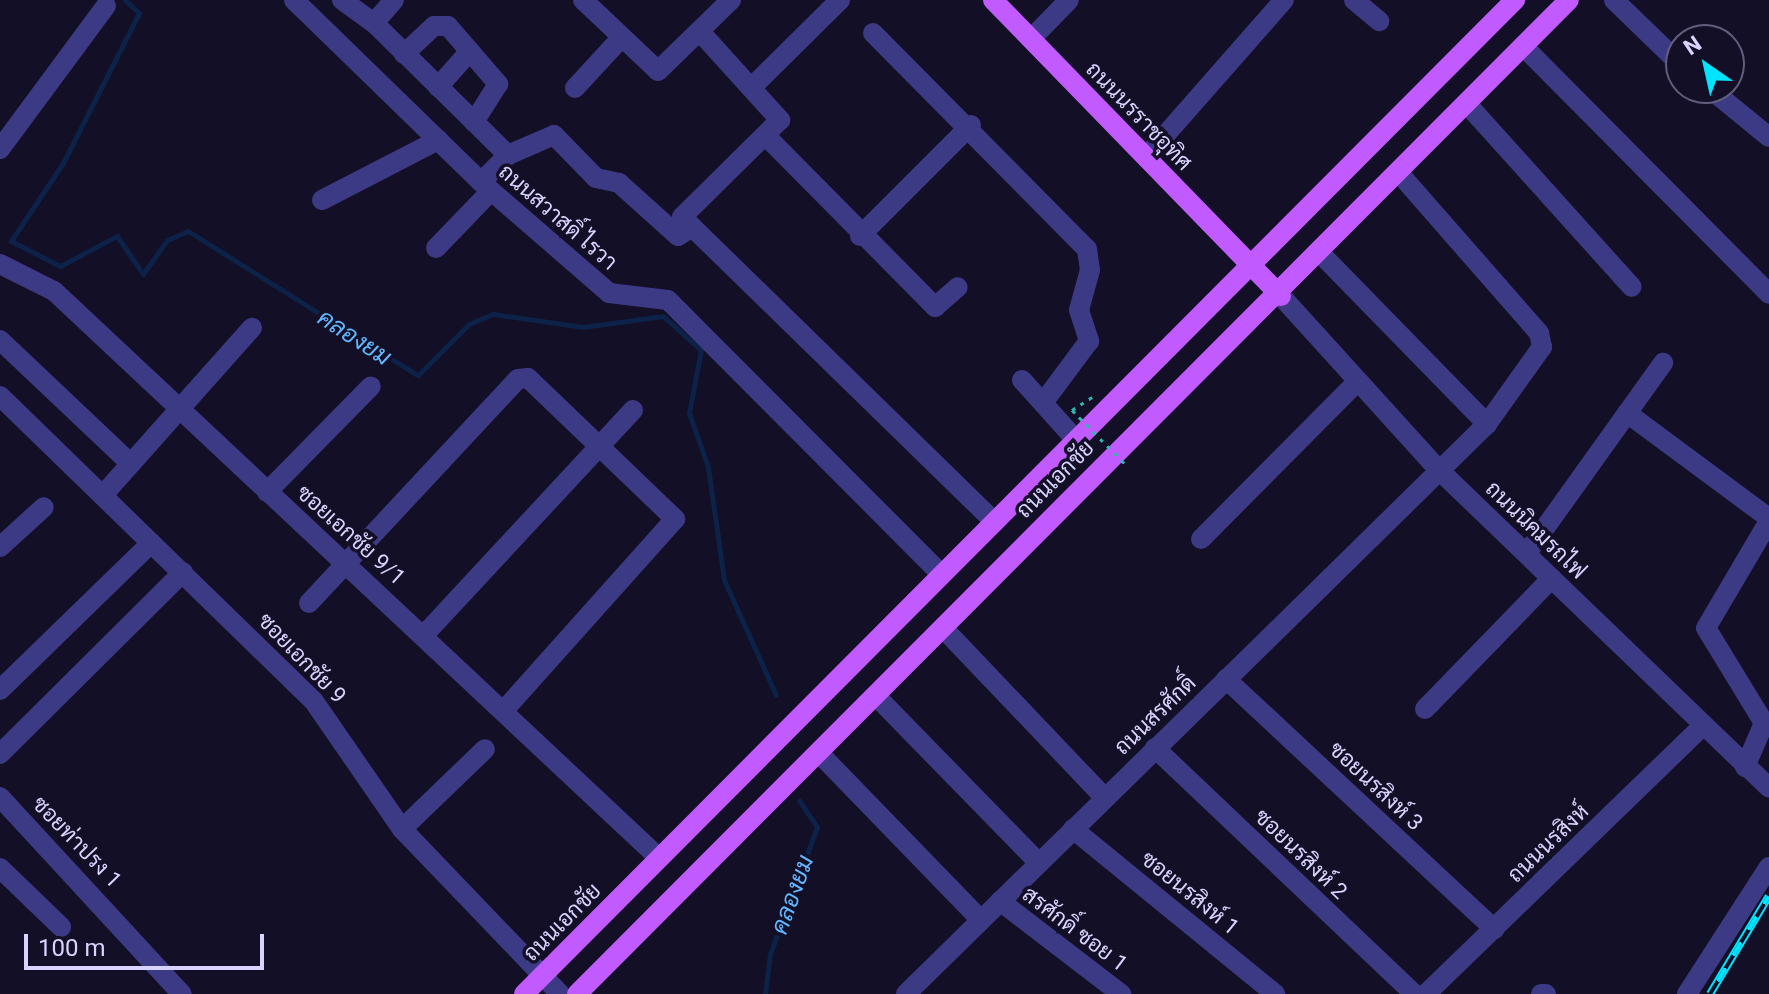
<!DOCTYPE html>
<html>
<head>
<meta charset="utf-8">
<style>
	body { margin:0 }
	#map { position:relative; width:1769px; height:994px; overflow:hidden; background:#130f26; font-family:Roboto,Sarabun,sans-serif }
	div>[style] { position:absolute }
	.stream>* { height:5px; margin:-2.5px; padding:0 2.5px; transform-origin:2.5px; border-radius:2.5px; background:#0c2248 }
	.path>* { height:3px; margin-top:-1.5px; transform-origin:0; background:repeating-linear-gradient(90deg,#2fb8b0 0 4px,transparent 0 10px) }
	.minor>* { height:20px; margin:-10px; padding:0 10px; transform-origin:10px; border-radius:10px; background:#3d3a85 }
	.major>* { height:20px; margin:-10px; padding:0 10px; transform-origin:10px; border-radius:10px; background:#c25bff }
	.rail>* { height:8px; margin-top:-4px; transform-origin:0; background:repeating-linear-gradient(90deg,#130f26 0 15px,#00e5ff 0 30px); box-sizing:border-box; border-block:2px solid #00e5ff }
	.path-bridge>* { height:3px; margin-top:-1.5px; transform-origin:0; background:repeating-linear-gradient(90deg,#2fb8b0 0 4px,transparent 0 10px) }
	span { translate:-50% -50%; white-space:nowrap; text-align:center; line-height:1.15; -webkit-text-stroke:7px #130f26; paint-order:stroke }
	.street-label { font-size:22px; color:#d9d4ff }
	.water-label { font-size:24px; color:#62b6ff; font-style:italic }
	.north { position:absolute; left:1665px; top:24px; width:80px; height:80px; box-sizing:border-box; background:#130f26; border:2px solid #625e7d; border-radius:50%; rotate:326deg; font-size:22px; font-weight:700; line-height:32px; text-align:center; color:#d9d4ff }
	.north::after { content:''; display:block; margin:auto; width:28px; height:36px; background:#00e5ff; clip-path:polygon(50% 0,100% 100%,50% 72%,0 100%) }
	.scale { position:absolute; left:24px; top:934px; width:240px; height:36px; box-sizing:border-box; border:4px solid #d9d4ff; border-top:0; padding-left:10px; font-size:24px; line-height:28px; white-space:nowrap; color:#d9d4ff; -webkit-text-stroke:6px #130f26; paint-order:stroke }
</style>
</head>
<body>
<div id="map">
	<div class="stream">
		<i style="left:125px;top:0;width:19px;rotate:43deg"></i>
		<i style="left:139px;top:13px;width:168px;rotate:116.9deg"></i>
		<i style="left:63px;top:163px;width:94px;rotate:123.7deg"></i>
		<i style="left:11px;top:241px;width:55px;rotate:27deg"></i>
		<i style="left:60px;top:266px;width:64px;rotate:-27.8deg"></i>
		<i style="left:117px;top:236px;width:46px;rotate:55.6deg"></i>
		<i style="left:143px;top:274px;width:42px;rotate:-54.8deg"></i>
		<i style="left:167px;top:240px;width:23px;rotate:-23deg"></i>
		<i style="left:188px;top:231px;width:271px;rotate:32.1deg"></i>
		<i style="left:418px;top:375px;width:72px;rotate:-45deg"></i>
		<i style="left:469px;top:324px;width:26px;rotate:-23deg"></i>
		<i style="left:493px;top:314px;width:91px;rotate:8.2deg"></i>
		<i style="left:583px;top:327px;width:81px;rotate:-7.8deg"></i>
		<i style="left:663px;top:316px;width:51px;rotate:41.8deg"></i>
		<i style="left:701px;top:350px;width:64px;rotate:100.8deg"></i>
		<i style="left:689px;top:413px;width:57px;rotate:70.6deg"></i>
		<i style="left:708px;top:467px;width:114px;rotate:81.9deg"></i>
		<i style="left:724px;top:580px;width:126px;rotate:65.7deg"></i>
		<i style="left:765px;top:994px;width:40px;rotate:-82.9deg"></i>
		<i style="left:770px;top:954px;width:135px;rotate:-69.7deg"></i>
		<i style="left:817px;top:827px;width:32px;rotate:-124deg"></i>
	</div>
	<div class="path">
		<i style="left:1072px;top:410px;width:24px;rotate:-33deg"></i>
	</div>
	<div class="minor">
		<i style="left:294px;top:0;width:261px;rotate:44.2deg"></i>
		<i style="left:481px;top:182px;width:169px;rotate:40.9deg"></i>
		<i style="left:609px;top:293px;width:59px;rotate:6.8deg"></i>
		<i style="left:668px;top:300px;width:387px;rotate:45.1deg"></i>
		<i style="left:342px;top:0;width:39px;rotate:36deg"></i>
		<i style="left:394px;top:0;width:30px;rotate:131deg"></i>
		<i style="left:374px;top:23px;width:188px;rotate:44.6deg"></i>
		<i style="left:508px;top:155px;width:38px;rotate:135deg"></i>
		<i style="left:583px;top:0;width:103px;rotate:43.4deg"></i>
		<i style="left:658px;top:71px;width:102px;rotate:-44.2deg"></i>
		<i style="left:1354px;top:0;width:33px;rotate:40deg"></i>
		<i style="left:1614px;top:0;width:93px;rotate:44.1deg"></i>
		<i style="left:873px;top:33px;width:304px;rotate:45.3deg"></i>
		<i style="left:1087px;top:249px;width:21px;rotate:82deg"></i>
		<i style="left:1090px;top:270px;width:41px;rotate:105.4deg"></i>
		<i style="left:1079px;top:310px;width:33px;rotate:72deg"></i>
		<i style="left:1089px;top:341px;width:77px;rotate:126.6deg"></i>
		<i style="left:703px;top:35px;width:115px;rotate:47.8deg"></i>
		<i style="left:780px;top:120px;width:138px;rotate:135.3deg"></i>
		<i style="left:682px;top:217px;width:437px;rotate:44.3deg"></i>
		<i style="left:1031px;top:39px;width:54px;rotate:-45.7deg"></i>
		<i style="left:1523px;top:46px;width:349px;rotate:45.2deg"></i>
		<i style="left:404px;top:54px;width:41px;rotate:-43deg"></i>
		<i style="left:434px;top:26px;width:14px"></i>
		<i style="left:448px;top:26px;width:77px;rotate:49.2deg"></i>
		<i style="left:498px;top:84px;width:45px;rotate:122.3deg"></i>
		<i style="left:438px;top:87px;width:48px;rotate:-48.4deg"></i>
		<i style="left:752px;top:87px;width:124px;rotate:-44.7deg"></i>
		<i style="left:575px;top:88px;width:69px;rotate:-47.3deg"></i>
		<i style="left:1709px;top:88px;width:77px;rotate:39.2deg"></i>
		<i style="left:1467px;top:104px;width:246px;rotate:48deg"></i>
		<i style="left:768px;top:138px;width:238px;rotate:45.3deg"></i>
		<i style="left:935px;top:307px;width:30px;rotate:-41deg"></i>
		<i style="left:0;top:149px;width:178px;rotate:-53.5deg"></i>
		<i style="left:508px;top:155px;width:50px;rotate:-23.5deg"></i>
		<i style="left:554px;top:135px;width:60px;rotate:45.7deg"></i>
		<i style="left:596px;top:178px;width:24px;rotate:12deg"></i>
		<i style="left:619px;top:183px;width:79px;rotate:41.9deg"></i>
		<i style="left:678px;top:236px;width:17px;rotate:-33deg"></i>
		<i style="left:1146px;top:157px;width:209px;rotate:-48.7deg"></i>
		<i style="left:322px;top:200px;width:131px;rotate:-27.3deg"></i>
		<i style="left:860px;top:236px;width:157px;rotate:-45deg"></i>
		<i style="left:436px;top:248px;width:79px;rotate:-46deg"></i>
		<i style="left:1321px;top:254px;width:238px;rotate:45.7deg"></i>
		<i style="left:0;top:264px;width:60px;rotate:26.6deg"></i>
		<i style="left:54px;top:291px;width:829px;rotate:43.14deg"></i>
		<i style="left:1281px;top:296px;width:235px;rotate:47.8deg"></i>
		<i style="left:1439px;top:470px;width:458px;rotate:43.9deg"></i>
		<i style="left:0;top:340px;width:180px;rotate:43.4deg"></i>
		<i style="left:1022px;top:380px;width:81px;rotate:48deg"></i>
		<i style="left:0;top:396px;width:436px;rotate:44.2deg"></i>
		<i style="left:313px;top:700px;width:157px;rotate:55.4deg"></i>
		<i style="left:402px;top:829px;width:228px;rotate:46.2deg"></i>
		<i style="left:1627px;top:413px;width:177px;rotate:36.5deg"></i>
		<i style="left:267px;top:492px;width:148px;rotate:-45.5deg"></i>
		<i style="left:103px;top:495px;width:224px;rotate:-48.3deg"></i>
		<i style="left:1201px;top:539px;width:221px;rotate:-45.2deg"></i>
		<i style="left:0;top:547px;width:59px;rotate:-42.3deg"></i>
		<i style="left:1527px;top:553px;width:234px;rotate:-54.4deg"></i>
		<i style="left:309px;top:603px;width:306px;rotate:-47deg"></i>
		<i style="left:518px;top:379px;width:10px;rotate:-6deg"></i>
		<i style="left:528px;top:378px;width:204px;rotate:43.8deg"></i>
		<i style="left:675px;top:519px;width:256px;rotate:131.8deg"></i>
		<i style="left:944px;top:629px;width:233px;rotate:46.4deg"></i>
		<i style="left:424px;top:635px;width:307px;rotate:-47.1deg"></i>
		<i style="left:1226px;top:679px;width:367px;rotate:43deg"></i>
		<i style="left:0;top:690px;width:211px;rotate:-44.2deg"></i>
		<i style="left:876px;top:696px;width:233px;rotate:45.7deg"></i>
		<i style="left:1425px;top:709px;width:182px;rotate:-45.9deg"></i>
		<i style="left:1155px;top:748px;width:357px;rotate:43.5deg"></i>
		<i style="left:819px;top:753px;width:233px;rotate:45.9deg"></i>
		<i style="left:0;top:754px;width:258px;rotate:-44.8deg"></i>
		<i style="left:1745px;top:767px;width:48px;rotate:-66.6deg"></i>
		<i style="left:1764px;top:723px;width:111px;rotate:-121.4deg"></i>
		<i style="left:1706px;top:628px;width:124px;rotate:-59.5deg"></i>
		<i style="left:0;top:797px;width:268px;rotate:47.3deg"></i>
		<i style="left:402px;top:829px;width:115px;rotate:-43.9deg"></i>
		<i style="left:1073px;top:829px;width:261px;rotate:39.2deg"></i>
		<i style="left:0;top:868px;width:85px;rotate:44deg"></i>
		<i style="left:1000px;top:901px;width:153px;rotate:37.5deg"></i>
		<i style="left:906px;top:994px;width:814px;rotate:-44.45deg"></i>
		<i style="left:1487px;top:424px;width:95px;rotate:-54.5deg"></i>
		<i style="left:1542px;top:347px;width:14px;rotate:-102deg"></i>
		<i style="left:1539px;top:333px;width:213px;rotate:-131.2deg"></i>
		<i style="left:1426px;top:994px;width:385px;rotate:-44.1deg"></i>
		<i style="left:1541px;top:994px;width:5px"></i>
		<i style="left:1687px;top:994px;width:151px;rotate:-57.2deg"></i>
	</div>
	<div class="major">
		<i style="left:993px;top:0;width:413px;rotate:45.8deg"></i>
		<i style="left:524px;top:994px;width:1404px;rotate:-45.09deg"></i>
		<i style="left:577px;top:994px;width:1404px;rotate:-45.06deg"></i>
	</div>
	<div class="rail">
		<i style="left:1710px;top:994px;width:114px;rotate:-59deg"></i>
	</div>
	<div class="path-bridge">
		<i style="left:1072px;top:410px;width:76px;rotate:45.5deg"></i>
	</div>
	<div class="street-label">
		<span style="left:1139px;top:116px;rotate:46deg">ถนนนรราชอุทิศ</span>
		<span style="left:558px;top:217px;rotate:41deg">ถนนสวาสดิ์ ไรวา</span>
		<span style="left:1055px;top:479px;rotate:-45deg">ถนนเอกชัย</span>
		<span style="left:1536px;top:530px;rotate:44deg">ถนนนิคมรถไฟ</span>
		<span style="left:351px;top:535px;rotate:42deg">ซอยเอกชัย 9/1</span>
		<span style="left:302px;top:658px;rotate:46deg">ซอยเอกชัย 9</span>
		<span style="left:1155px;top:715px;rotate:-44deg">ถนนสรศักดิ์</span>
		<span style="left:1376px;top:786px;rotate:43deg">ซอยนรสิงห์ 3</span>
		<span style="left:77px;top:842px;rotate:46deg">ซอยท่าปรง 1</span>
		<span style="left:1548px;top:843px;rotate:-44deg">ถนนนรสิงห์</span>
		<span style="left:1301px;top:854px;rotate:44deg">ซอยนรสิงห์ 2</span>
		<span style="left:1190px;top:893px;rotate:39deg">ซอยนรสิงห์ 1</span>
		<span style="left:562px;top:922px;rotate:-45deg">ถนนเอกชัย</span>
		<span style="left:1075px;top:929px;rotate:37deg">สรศักดิ์ ซอย 1</span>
	</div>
	<div class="water-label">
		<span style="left:354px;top:338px;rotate:33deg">คลองยม</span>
		<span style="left:793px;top:895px;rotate:-70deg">คลองยม</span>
	</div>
	<div class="north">N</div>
	<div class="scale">100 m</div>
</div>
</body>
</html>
